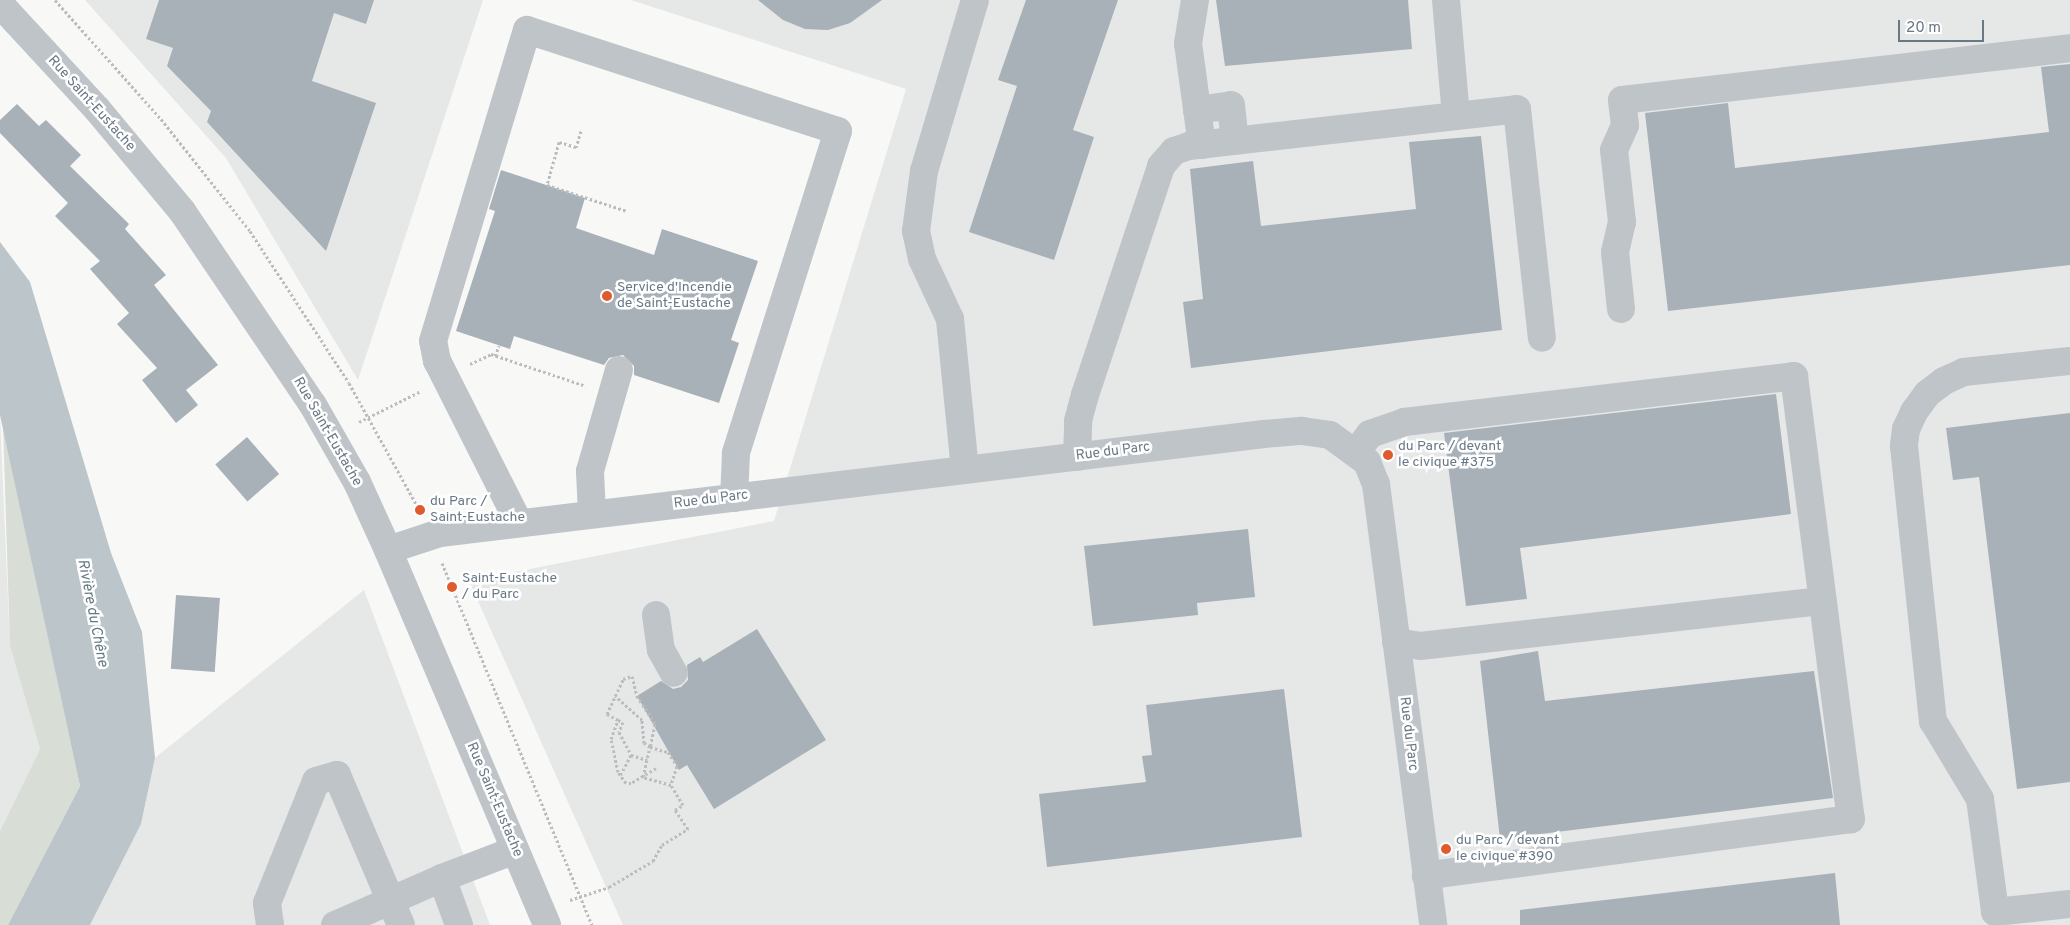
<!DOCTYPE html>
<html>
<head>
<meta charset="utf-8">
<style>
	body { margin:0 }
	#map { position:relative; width:2070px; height:925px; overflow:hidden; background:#f8f8f6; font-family:Overpass,sans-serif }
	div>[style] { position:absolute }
	.built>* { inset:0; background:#e6e7e7 }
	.green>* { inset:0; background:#d8ddd5 }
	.water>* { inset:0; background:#bbc5ca }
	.building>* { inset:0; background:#a8b1b7; transform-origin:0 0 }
	.path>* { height:3px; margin-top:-1.5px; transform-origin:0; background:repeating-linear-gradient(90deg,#babdc0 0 2.5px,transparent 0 5px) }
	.minor>* { height:28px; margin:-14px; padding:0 14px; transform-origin:14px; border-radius:14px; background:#bfc4c8 }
	.dots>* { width:14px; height:14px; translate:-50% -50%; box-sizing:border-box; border:2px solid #fff; border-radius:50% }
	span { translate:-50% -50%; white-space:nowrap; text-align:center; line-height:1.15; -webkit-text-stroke:5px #fff; paint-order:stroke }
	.street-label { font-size:14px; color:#687886 }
	.poi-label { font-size:14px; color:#687886 }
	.left { translate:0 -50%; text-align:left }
	.water-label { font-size:15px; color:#647982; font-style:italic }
	.scale { position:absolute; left:1898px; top:20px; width:86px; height:22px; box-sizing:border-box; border:2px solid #687886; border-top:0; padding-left:6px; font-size:15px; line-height:18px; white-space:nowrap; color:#687886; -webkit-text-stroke:4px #fff; paint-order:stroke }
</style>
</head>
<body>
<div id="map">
	<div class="built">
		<i style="clip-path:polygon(85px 0,483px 0,358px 380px,226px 158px)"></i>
		<i style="clip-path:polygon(631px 0,2070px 0,2070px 925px,623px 925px,469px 581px,774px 521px,906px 89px)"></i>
		<i style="clip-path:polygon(0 415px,10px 646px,40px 749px,0 831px)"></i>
		<i style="clip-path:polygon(364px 590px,490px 925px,90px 925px,141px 824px,155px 758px)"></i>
	</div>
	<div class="green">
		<i style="clip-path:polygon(3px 425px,80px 786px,8px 925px,0 925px,0 831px,40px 749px,10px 646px)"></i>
	</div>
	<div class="water">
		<i style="clip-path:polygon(0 242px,30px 282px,111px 553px,142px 632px,155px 758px,141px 824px,90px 925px,8px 925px,80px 786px,0 415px)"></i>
	</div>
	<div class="building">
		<i style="clip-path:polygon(159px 0,374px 0,366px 24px,334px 13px,312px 81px,376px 103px,326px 251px,207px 122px,211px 111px,167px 66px,173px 48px,146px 39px)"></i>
		<i style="clip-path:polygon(758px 0,882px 0,850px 23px,828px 30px,805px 29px,783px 20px)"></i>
		<i style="clip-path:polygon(1026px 0,1118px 0,1073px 130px,1094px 137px,1054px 260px,969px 232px,1017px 86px,998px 80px)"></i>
		<i style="clip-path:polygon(1216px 0,1408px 0,1412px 49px,1225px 66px)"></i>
		<i style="clip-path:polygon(2070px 64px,2070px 265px,1668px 311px,1645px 113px,1728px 103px,1735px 168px,2049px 132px,2041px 67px)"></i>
		<i style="clip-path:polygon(17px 104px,39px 126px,46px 120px,81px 155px,70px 166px,129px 224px,125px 229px,166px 275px,154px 285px,218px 365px,186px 390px,198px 405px,176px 423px,142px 380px,157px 368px,117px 324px,129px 313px,90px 269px,100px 261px,55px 216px,68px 203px,0 133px,0 120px)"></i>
		<i style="clip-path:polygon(1481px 136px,1502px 330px,1191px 368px,1183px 302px,1203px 299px,1190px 169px,1253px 161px,1261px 226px,1416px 209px,1409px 142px)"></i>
		<i style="clip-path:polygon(501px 170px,585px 198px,576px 228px,654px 255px,662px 229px,758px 261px,731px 340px,739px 343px,719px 403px,634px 375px,634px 366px,623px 355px,609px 358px,604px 365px,514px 336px,510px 349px,456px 331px,495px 211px,489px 209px)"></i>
		<i style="clip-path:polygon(1776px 394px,1791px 514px,1520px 548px,1527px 599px,1466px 606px,1444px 433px)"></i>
		<i style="clip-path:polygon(2070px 413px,2070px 782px,2017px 789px,1979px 477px,1953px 480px,1946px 428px)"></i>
		<i style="left:247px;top:437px;width:49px;height:42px;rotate:49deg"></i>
		<i style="clip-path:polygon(1248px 529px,1255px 597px,1197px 603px,1198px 615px,1093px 626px,1084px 546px)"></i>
		<i style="left:176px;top:595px;width:44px;height:74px;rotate:4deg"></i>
		<i style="clip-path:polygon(757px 629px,826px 740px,714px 809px,687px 765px,679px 770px,637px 696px,661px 681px,673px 689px,681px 687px,688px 680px,687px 665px,700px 657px,703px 662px)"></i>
		<i style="clip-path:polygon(1538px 651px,1545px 701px,1814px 671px,1833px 798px,1500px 839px,1480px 661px)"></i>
		<i style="clip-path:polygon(1284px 689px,1302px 837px,1047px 867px,1039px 794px,1146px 782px,1142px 756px,1152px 755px,1146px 705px)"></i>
		<i style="clip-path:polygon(1835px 873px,1840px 925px,1520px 925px,1520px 910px)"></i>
	</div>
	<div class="path">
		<i style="left:55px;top:0;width:159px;rotate:48.3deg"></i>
		<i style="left:161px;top:119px;width:143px;rotate:51.5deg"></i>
		<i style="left:250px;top:231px;width:181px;rotate:56.9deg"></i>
		<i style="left:349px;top:383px;width:146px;rotate:61deg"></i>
		<i style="left:581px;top:131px;width:17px;rotate:107deg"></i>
		<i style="left:576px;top:147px;width:18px;rotate:-164deg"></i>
		<i style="left:559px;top:142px;width:45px;rotate:105.6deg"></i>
		<i style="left:547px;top:185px;width:84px;rotate:18deg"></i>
		<i style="left:495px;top:356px;width:11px;rotate:-68deg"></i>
		<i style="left:470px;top:364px;width:23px;rotate:-25deg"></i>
		<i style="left:491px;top:354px;width:100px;rotate:18.6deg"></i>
		<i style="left:359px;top:422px;width:69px;rotate:-26.6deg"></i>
		<i style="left:442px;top:563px;width:392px;rotate:67.5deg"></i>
		<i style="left:618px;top:720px;width:5px;rotate:22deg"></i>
		<i style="left:623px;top:722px;width:11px;rotate:112deg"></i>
		<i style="left:619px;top:732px;width:26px;rotate:62deg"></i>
		<i style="left:631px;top:755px;width:24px;rotate:118deg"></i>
		<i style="left:631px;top:755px;width:17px;rotate:17deg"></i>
		<i style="left:656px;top:768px;width:29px;rotate:149deg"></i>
		<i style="left:631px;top:783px;width:5px;rotate:180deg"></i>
		<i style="left:626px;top:783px;width:14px;rotate:-126deg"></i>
		<i style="left:618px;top:772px;width:34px;rotate:-102deg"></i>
		<i style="left:611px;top:739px;width:20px;rotate:-70deg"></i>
		<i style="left:618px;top:720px;width:13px;rotate:-151deg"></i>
		<i style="left:607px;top:714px;width:38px;rotate:-65deg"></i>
		<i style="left:623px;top:679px;width:9px;rotate:-18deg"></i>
		<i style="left:632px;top:676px;width:21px;rotate:76deg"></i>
		<i style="left:637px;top:696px;width:33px;rotate:57deg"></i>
		<i style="left:655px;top:724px;width:24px;rotate:102deg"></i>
		<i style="left:650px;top:747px;width:19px;rotate:16deg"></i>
		<i style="left:668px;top:752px;width:17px;rotate:57deg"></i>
		<i style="left:677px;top:766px;width:20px;rotate:108deg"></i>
		<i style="left:570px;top:900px;width:41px;rotate:-18.4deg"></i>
		<i style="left:609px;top:887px;width:51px;rotate:-30.6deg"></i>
		<i style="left:653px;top:861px;width:18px;rotate:-61deg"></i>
		<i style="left:662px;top:845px;width:31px;rotate:-32deg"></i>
		<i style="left:688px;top:829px;width:23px;rotate:-124deg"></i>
		<i style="left:675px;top:810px;width:9px;rotate:-32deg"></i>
		<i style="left:683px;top:805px;width:23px;rotate:-121deg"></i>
		<i style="left:671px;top:785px;width:29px;rotate:-164deg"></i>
		<i style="left:643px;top:777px;width:31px;rotate:-77deg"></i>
		<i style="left:650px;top:747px;width:7px;rotate:-146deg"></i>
		<i style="left:644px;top:743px;width:23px;rotate:-95deg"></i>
		<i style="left:642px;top:720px;width:36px;rotate:-138deg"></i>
	</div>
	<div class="minor">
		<i style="left:1195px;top:0;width:44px;rotate:99.2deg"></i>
		<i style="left:1188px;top:43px;width:103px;rotate:82.2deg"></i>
		<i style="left:1446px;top:0;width:116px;rotate:85.1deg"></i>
		<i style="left:0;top:4px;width:143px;rotate:47.3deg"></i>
		<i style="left:97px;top:109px;width:133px;rotate:50.2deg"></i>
		<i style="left:182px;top:211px;width:234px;rotate:56deg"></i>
		<i style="left:313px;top:405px;width:89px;rotate:60.3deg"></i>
		<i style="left:357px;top:482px;width:75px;rotate:65.5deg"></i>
		<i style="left:388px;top:550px;width:407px;rotate:67deg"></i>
		<i style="left:1197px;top:110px;width:34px;rotate:-8deg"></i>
		<i style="left:1231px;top:105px;width:36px;rotate:84deg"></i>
		<i style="left:1621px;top:309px;width:57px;rotate:-96deg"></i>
		<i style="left:1615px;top:252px;width:31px;rotate:-77deg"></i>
		<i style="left:1622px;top:222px;width:72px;rotate:-96.3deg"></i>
		<i style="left:1614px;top:150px;width:27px;rotate:-66deg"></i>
		<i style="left:1625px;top:125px;width:25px;rotate:-97deg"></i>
		<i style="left:1622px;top:100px;width:451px;rotate:-6.6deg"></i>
		<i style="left:2070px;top:361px;width:107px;rotate:174.1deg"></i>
		<i style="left:1964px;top:372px;width:22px;rotate:156deg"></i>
		<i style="left:1944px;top:381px;width:21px;rotate:143deg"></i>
		<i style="left:1927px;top:394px;width:22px;rotate:126deg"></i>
		<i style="left:1914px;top:412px;width:19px;rotate:115deg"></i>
		<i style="left:1906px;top:429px;width:17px;rotate:97deg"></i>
		<i style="left:1904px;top:446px;width:277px;rotate:84deg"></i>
		<i style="left:1933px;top:721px;width:91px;rotate:58.9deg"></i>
		<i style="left:1980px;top:799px;width:114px;rotate:82.4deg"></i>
		<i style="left:1995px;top:912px;width:75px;rotate:-6.1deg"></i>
		<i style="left:1357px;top:451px;width:21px;rotate:-53deg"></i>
		<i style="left:1370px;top:434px;width:36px;rotate:-19deg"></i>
		<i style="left:1404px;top:422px;width:393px;rotate:-6.7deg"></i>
		<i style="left:1794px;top:376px;width:447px;rotate:82.7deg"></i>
		<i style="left:1851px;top:819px;width:429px;rotate:172.4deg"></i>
		<i style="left:1077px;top:457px;width:36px;rotate:-88deg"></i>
		<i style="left:1078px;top:421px;width:27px;rotate:-75deg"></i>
		<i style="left:1085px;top:395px;width:241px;rotate:-71.6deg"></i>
		<i style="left:1161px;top:166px;width:20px;rotate:-49deg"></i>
		<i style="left:1174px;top:151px;width:16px;rotate:-18deg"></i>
		<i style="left:1189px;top:146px;width:330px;rotate:-6.4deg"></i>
		<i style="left:1517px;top:109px;width:230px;rotate:83.8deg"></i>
		<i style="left:965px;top:470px;width:152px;rotate:-95.7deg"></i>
		<i style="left:950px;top:319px;width:66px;rotate:-115deg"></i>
		<i style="left:922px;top:259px;width:29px;rotate:-102deg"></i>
		<i style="left:916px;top:231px;width:61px;rotate:-82.4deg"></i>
		<i style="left:924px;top:171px;width:178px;rotate:-73.4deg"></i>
		<i style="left:592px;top:514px;width:43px;rotate:-92.7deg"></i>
		<i style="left:590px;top:471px;width:105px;rotate:-74deg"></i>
		<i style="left:519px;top:523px;width:182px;rotate:-116.8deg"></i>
		<i style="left:437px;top:361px;width:20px;rotate:-101deg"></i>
		<i style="left:433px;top:341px;width:325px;rotate:-73.2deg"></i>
		<i style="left:527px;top:30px;width:327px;rotate:18deg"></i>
		<i style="left:838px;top:131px;width:338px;rotate:107.6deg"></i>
		<i style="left:736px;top:453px;width:45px;rotate:92.5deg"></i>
		<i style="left:388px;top:550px;width:55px;rotate:-18.1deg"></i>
		<i style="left:440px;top:533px;width:830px;rotate:-6.85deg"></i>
		<i style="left:1264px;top:434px;width:38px;rotate:-5deg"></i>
		<i style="left:1302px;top:431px;width:28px;rotate:8deg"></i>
		<i style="left:1330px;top:435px;width:46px;rotate:36.1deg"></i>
		<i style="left:1367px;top:462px;width:24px;rotate:68deg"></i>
		<i style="left:1376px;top:484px;width:445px;rotate:82.6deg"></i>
		<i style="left:656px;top:615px;width:35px;rotate:82deg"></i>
		<i style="left:661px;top:650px;width:26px;rotate:61deg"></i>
		<i style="left:1396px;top:642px;width:24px;rotate:9deg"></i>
		<i style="left:1420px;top:646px;width:405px;rotate:-6.4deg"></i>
		<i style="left:270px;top:925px;width:22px;rotate:-98deg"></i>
		<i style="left:267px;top:903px;width:131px;rotate:-68.1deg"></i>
		<i style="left:316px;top:781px;width:22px;rotate:-16deg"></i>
		<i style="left:337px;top:775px;width:163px;rotate:66.9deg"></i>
		<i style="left:335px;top:925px;width:117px;rotate:-23.7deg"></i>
		<i style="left:459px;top:925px;width:50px;rotate:-109.9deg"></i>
		<i style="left:442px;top:878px;width:78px;rotate:-21deg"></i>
	</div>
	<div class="dots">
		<i style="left:607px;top:296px;background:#e05a2e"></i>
		<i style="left:1388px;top:455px;background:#e05a2e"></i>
		<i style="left:420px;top:510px;background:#e05a2e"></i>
		<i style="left:452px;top:587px;background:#e05a2e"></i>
		<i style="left:1446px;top:849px;background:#e05a2e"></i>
	</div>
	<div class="street-label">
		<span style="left:91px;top:104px;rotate:48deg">Rue Saint-Eustache</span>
		<span style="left:327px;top:432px;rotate:60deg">Rue Saint-Eustache</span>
		<span style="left:1113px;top:452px;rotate:-7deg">Rue du Parc</span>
		<span style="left:711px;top:500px;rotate:-7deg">Rue du Parc</span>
		<span style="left:1408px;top:734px;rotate:83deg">Rue du Parc</span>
		<span style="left:494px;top:800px;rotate:67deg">Rue Saint-Eustache</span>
	</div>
	<div class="poi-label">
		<span class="left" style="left:617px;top:296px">Service d'Incendie<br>de Saint-Eustache</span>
		<span class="left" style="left:1398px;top:455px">du Parc / devant<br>le civique #375</span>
		<span class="left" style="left:430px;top:510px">du Parc /<br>Saint-Eustache</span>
		<span class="left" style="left:462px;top:587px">Saint-Eustache<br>/ du Parc</span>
		<span class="left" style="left:1456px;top:849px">du Parc / devant<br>le civique #390</span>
	</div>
	<div class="water-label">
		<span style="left:92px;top:613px;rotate:79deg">Rivière du Chêne</span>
	</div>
	<div class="scale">20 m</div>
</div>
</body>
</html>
